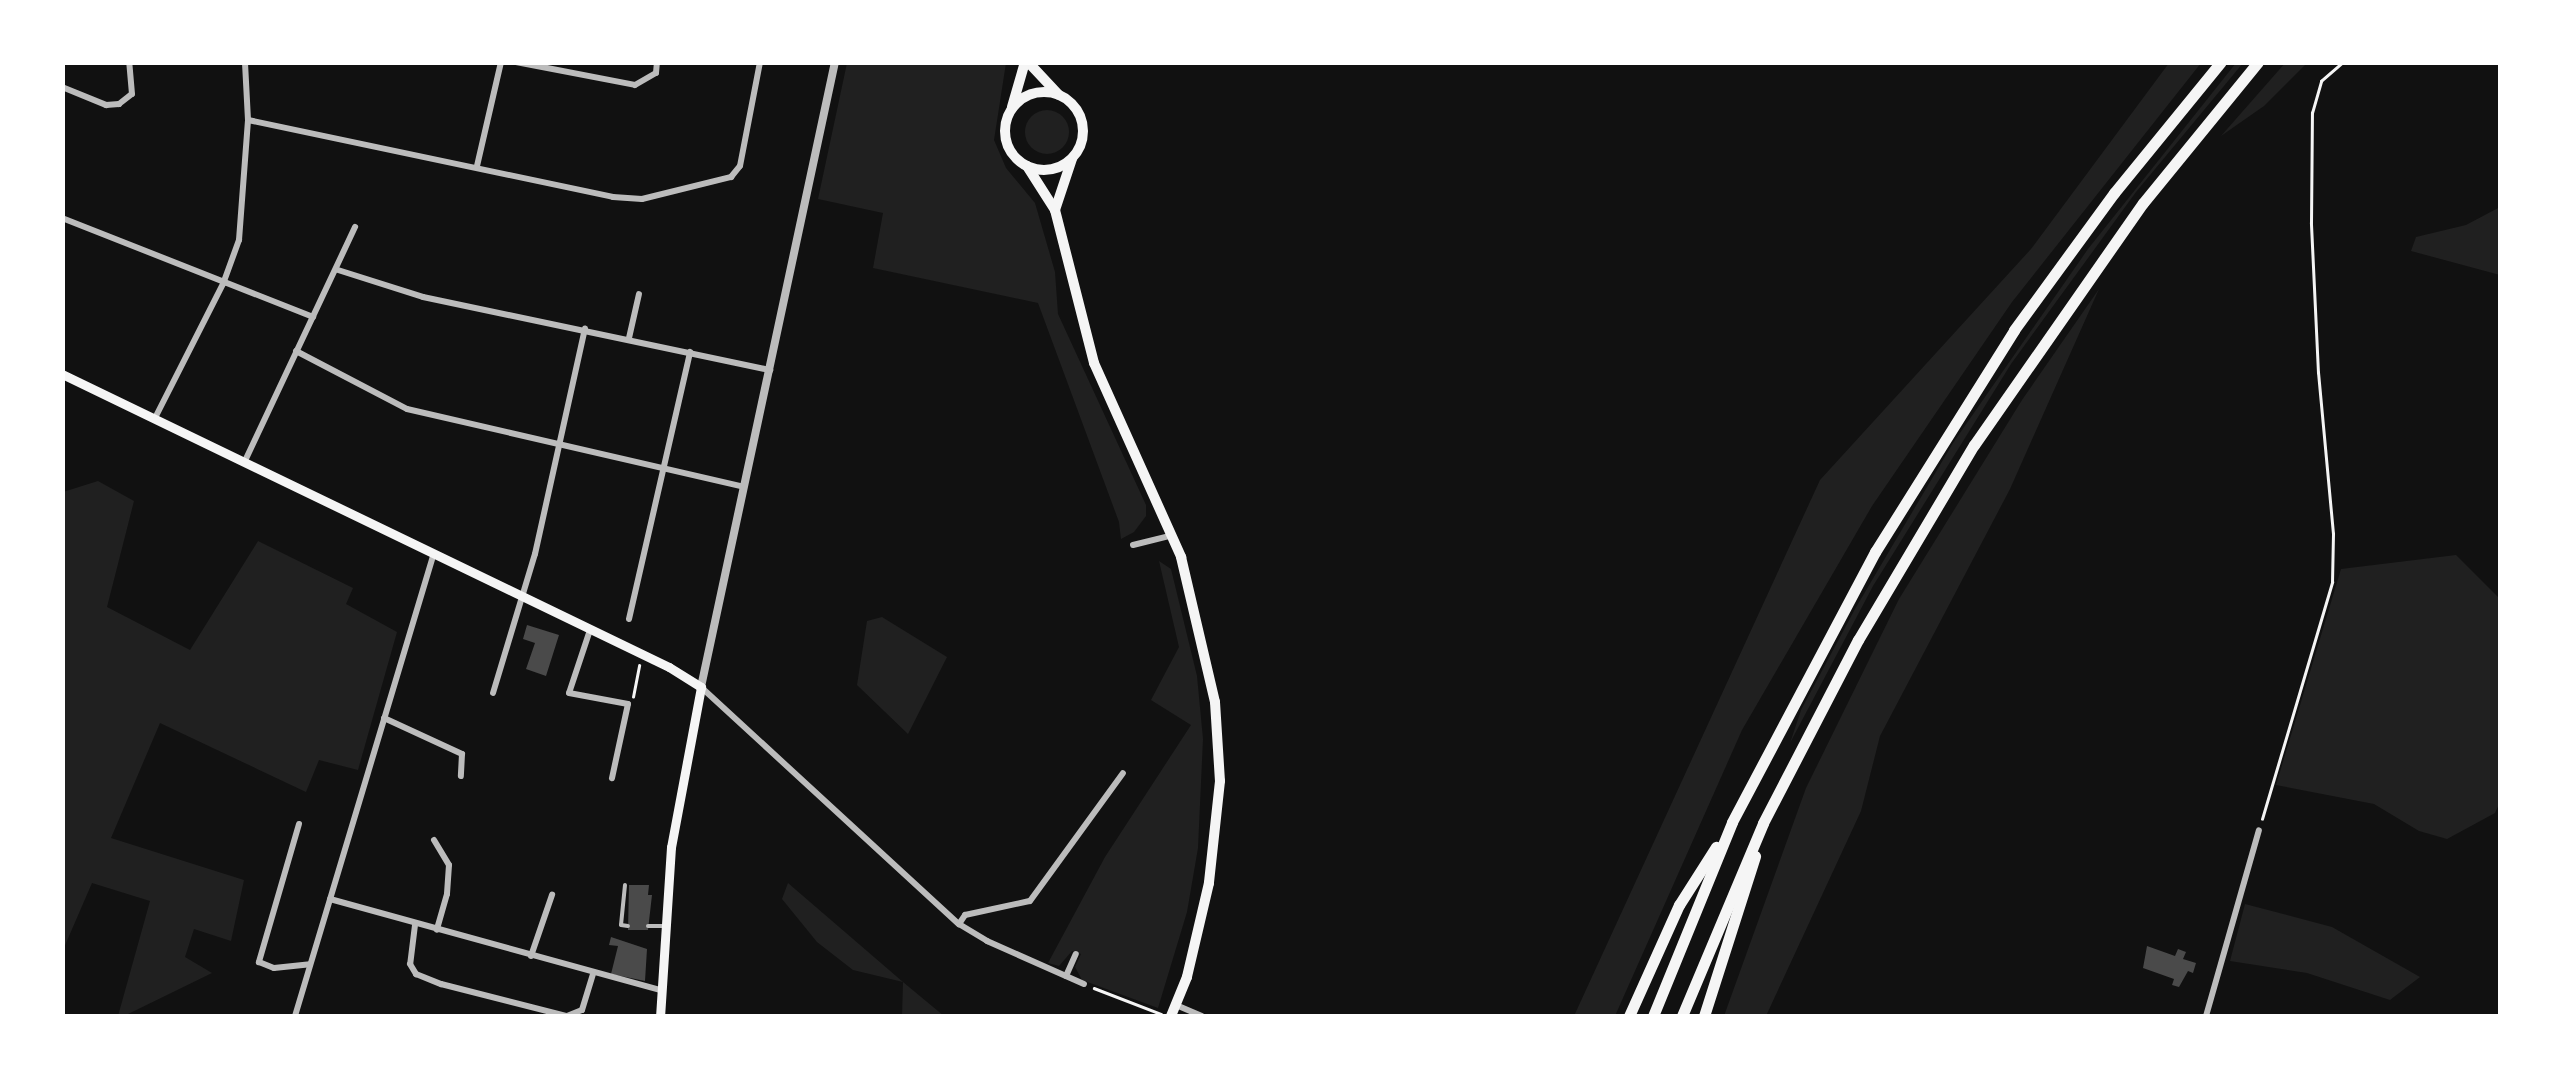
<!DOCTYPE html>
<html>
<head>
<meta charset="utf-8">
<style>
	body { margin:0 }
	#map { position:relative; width:2563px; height:1079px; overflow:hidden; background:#111; font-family:"Golos Text",sans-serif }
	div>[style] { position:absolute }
	.green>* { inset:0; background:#202020 }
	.round { border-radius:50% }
	.building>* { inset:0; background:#4a4a4a }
	.path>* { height:2.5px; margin:-1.25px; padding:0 1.25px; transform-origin:1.25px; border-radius:1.25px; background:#f5f5f5 }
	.service>* { height:4px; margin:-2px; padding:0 2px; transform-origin:2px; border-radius:2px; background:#bcbcbc }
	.minor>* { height:6px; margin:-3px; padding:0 3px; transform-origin:3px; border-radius:3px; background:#bcbcbc }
	.tertiary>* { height:8px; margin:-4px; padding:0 4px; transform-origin:4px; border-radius:4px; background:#bcbcbc }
	.secondary>* { height:9px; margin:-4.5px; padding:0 4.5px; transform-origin:4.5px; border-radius:4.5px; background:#f5f5f5 }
	.primary>* { height:10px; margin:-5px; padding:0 5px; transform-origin:5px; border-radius:5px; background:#f5f5f5 }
	.primary>.ring { margin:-5px; padding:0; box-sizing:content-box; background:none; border:10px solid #f5f5f5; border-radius:50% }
	.motorway>* { height:11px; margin:-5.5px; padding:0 5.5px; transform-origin:5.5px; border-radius:5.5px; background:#f5f5f5 }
	span { translate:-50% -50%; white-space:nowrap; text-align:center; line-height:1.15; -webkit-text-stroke:10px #fff; paint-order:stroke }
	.frame { position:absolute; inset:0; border:65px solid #fff; pointer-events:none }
</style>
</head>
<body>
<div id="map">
	<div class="green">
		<i style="clip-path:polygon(2286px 62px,2307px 63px,2264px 106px,2221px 136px)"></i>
		<i style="clip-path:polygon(847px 63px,1006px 63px,994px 140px,1006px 168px,1035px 203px,1055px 272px,1058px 314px,1146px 505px,1146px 516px,1134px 532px,1121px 539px,1119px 522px,1038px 303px,873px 268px,883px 213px,818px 199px)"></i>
		<i style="clip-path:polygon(2169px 63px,2201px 63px,2012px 302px,1872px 506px,1742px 730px,1615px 1016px,1574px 1016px,1820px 480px,2031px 249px)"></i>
		<i style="clip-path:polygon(2236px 63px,2243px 63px,2136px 192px,2011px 364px,1873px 586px,1790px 743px,1801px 710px,1855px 609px,1953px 443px,2088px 249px)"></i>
		<i class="round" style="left:1025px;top:110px;width:44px;height:44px"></i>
		<i style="clip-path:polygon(2500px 207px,2500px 275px,2411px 251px,2416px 237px,2466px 225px)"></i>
		<i style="clip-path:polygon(2099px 289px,2010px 489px,1880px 736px,1861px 811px,1766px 1016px,1724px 1016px,1806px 788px,1899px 599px,2022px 400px)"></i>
		<i style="clip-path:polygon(98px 481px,134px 501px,107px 607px,190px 650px,258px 541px,353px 588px,346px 604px,397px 632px,358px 770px,319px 760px,306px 792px,160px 723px,111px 838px,244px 880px,231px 941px,194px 929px,185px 957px,212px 973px,124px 1016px,118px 1016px,150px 901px,92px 883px,63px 950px,63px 492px)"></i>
		<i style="clip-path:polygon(2456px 555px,2500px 599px,2500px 802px,2495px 813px,2447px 839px,2419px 831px,2374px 804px,2276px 785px,2341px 569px)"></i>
		<i style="clip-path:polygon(1159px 561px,1171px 569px,1197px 676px,1203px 739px,1198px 848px,1187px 912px,1158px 1008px,1082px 980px,1075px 967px,1081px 954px,1072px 951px,1059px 966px,1048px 963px,1105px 857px,1191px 725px,1151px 700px,1179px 647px)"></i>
		<i style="clip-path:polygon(882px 617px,947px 657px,908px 734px,857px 685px,867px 621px)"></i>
		<i style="clip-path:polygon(788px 883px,903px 982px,944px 1016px,902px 1016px,903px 982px,853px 970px,817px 942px,782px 899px)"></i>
		<i style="clip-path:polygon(2245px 904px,2332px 927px,2420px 977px,2390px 1000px,2307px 973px,2230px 961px)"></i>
	</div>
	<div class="building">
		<i style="clip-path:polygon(527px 625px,559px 635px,546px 676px,526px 669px,535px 643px,523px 639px)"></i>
		<i style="clip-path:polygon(629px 885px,649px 885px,648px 895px,652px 895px,648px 930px,628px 930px)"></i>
		<i style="clip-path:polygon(611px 937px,647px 949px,645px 981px,611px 974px,618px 946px,609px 945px)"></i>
		<i style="clip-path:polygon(2147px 946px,2175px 956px,2178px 949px,2186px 952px,2183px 959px,2196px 963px,2193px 973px,2188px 971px,2179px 987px,2172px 985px,2174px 979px,2143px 968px)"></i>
	</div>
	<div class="path">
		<i style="left:633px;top:697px;width:32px;rotate:-79deg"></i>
		<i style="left:2262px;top:819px;width:247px;rotate:-73.5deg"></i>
		<i style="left:2332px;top:582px;width:48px;rotate:-88.8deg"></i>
		<i style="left:2333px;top:534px;width:162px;rotate:-95.3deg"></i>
		<i style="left:2318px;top:373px;width:150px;rotate:-92.7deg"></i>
		<i style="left:2311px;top:223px;width:110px;rotate:-89.5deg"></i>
		<i style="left:2312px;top:113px;width:33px;rotate:-74deg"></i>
		<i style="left:2321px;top:81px;width:29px;rotate:-41deg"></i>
		<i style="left:1094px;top:988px;width:72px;rotate:21.2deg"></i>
	</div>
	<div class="service">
		<i style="left:625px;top:885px;width:40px;rotate:95.7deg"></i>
		<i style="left:621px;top:925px;width:7px;rotate:8deg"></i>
		<i style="left:648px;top:926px;width:16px"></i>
	</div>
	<div class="minor">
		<i style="left:516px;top:62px;width:121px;rotate:10.9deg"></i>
		<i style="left:635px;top:85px;width:24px;rotate:-30deg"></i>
		<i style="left:656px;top:73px;width:11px;rotate:-85deg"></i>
		<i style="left:62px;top:87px;width:48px;rotate:22.2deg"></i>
		<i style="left:106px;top:105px;width:13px;rotate:-4deg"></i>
		<i style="left:119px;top:104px;width:16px;rotate:-38deg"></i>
		<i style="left:132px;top:94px;width:32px;rotate:-95deg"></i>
		<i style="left:248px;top:120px;width:373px;rotate:11.9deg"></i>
		<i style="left:613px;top:197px;width:29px;rotate:4deg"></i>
		<i style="left:642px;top:199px;width:92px;rotate:-13.9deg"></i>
		<i style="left:731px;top:177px;width:14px;rotate:-51deg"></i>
		<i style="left:740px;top:166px;width:106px;rotate:-79.1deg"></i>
		<i style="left:477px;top:166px;width:107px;rotate:-77deg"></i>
		<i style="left:62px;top:218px;width:270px;rotate:21.5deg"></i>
		<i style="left:338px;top:270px;width:89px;rotate:17.6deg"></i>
		<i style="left:423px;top:297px;width:355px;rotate:11.9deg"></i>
		<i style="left:629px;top:338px;width:45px;rotate:-77.2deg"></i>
		<i style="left:296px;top:351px;width:125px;rotate:27.6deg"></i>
		<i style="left:407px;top:409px;width:346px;rotate:13deg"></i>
		<i style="left:155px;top:418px;width:150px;rotate:-63.1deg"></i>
		<i style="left:223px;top:284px;width:47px;rotate:-70deg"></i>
		<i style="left:239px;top:240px;width:120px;rotate:-85.7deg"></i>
		<i style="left:248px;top:120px;width:58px;rotate:-93deg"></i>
		<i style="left:244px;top:463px;width:261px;rotate:-64.8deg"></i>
		<i style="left:1133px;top:545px;width:38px;rotate:-14deg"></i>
		<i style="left:629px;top:619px;width:274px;rotate:-77.1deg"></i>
		<i style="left:590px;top:630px;width:66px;rotate:108.4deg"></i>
		<i style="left:569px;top:693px;width:60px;rotate:10.6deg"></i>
		<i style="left:628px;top:704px;width:76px;rotate:102.2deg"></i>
		<i style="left:702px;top:688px;width:349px;rotate:42.6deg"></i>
		<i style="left:959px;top:924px;width:33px;rotate:31deg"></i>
		<i style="left:987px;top:941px;width:106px;rotate:23.9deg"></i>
		<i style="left:493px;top:693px;width:145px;rotate:-73.2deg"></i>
		<i style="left:535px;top:554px;width:231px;rotate:-77.5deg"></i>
		<i style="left:384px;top:718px;width:86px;rotate:24.8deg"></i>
		<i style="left:462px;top:754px;width:22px;rotate:93deg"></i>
		<i style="left:299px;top:824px;width:144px;rotate:106.2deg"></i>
		<i style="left:259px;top:962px;width:16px;rotate:22deg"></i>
		<i style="left:274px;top:968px;width:36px;rotate:-6deg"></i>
		<i style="left:434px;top:840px;width:29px;rotate:59deg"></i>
		<i style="left:449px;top:865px;width:29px;rotate:94deg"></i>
		<i style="left:447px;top:894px;width:37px;rotate:106deg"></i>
		<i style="left:330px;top:899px;width:343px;rotate:15.4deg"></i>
		<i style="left:959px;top:924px;width:11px;rotate:-56deg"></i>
		<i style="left:965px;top:915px;width:66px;rotate:-12.2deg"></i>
		<i style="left:1030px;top:901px;width:158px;rotate:-54deg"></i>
		<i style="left:415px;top:925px;width:39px;rotate:97deg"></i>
		<i style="left:410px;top:964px;width:12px;rotate:59deg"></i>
		<i style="left:416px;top:974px;width:27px;rotate:22deg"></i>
		<i style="left:441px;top:984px;width:130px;rotate:14.3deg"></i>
		<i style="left:567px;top:1016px;width:16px;rotate:-22deg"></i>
		<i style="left:582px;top:1010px;width:37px;rotate:-73deg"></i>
		<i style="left:531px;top:956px;width:65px;rotate:-71deg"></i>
		<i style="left:1066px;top:976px;width:24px;rotate:-66deg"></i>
		<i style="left:1176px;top:1005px;width:28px;rotate:23deg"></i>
		<i style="left:295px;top:1016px;width:481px;rotate:-73.3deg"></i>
		<i style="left:2206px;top:1016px;width:193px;rotate:-74.1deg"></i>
	</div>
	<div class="tertiary">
		<i style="left:701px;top:687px;width:639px;rotate:-77.9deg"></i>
	</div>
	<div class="secondary">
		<i style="left:62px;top:374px;width:674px;rotate:25.77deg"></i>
		<i style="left:669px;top:667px;width:38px;rotate:32deg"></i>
		<i style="left:701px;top:687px;width:163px;rotate:100.6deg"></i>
		<i style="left:671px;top:847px;width:169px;rotate:93.7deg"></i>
	</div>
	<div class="primary">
		<i style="left:1028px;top:62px;width:45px;rotate:46.8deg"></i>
		<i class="ring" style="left:1005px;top:92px;width:68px;height:68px"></i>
		<i style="left:1012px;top:107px;width:47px;rotate:-73.9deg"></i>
		<i style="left:1027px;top:166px;width:52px;rotate:57.5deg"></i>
		<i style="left:1055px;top:210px;width:158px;rotate:75.7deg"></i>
		<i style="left:1094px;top:363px;width:213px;rotate:65.8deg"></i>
		<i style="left:1181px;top:557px;width:149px;rotate:76.8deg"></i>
		<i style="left:1215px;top:702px;width:79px;rotate:86.4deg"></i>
		<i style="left:1220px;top:781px;width:103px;rotate:96.2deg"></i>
		<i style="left:1209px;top:883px;width:97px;rotate:103.2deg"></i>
		<i style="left:1187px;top:977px;width:42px;rotate:112.3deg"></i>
		<i style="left:1055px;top:210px;width:54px;rotate:-71.6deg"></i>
	</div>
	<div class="motorway">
		<i style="left:1629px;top:1016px;width:122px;rotate:-65.8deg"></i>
		<i style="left:1679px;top:905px;width:69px;rotate:-57.5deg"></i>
		<i style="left:1653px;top:1016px;width:209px;rotate:-67.8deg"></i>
		<i style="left:1732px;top:822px;width:306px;rotate:-62.1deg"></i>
		<i style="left:1875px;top:552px;width:262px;rotate:-57.9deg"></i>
		<i style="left:2014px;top:330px;width:170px;rotate:-53.9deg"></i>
		<i style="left:2114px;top:193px;width:169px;rotate:-50.8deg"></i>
		<i style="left:1682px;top:1016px;width:209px;rotate:-67.2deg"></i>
		<i style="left:1763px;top:823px;width:206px;rotate:-62.6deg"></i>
		<i style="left:1858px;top:640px;width:227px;rotate:-59.3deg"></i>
		<i style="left:1974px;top:445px;width:295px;rotate:-55.1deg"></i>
		<i style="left:2143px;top:203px;width:182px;rotate:-50.8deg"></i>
		<i style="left:1704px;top:1016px;width:168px;rotate:-72.3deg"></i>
	</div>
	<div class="frame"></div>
</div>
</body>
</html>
